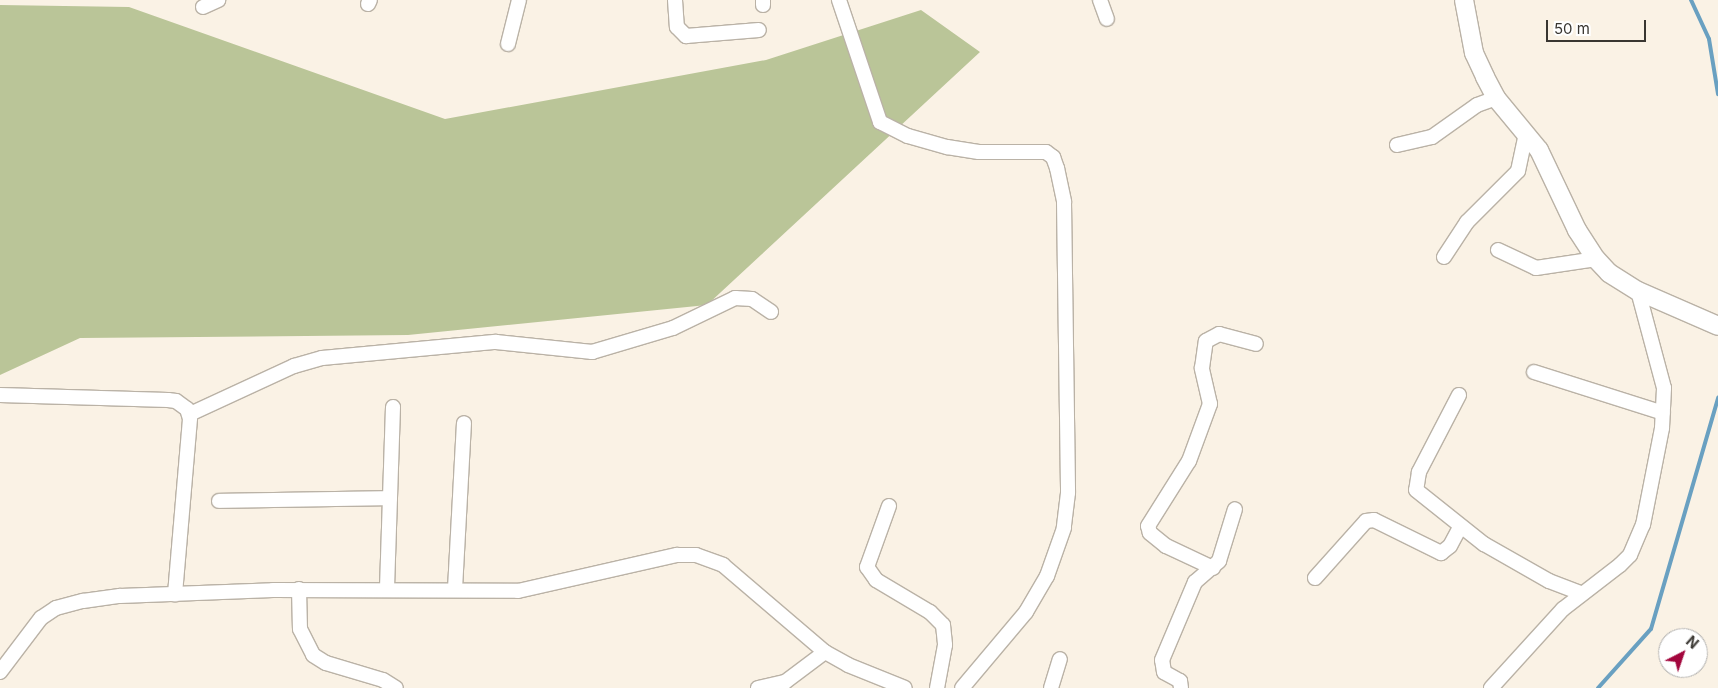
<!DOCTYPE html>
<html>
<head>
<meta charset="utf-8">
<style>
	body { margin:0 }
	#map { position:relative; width:1718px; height:688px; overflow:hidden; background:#faf2e5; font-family:Inter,sans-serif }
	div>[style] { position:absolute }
	.green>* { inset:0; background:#bac598 }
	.stream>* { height:4px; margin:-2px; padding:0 2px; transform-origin:2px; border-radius:2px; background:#69a0c1 }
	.roads { filter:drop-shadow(1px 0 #bab2a6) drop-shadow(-1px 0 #bab2a6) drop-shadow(0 1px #bab2a6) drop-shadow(0 -1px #bab2a6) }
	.minor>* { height:14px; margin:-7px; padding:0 7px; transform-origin:7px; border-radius:7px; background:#fff }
	.major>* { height:18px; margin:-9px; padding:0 9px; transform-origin:9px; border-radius:9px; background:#fff }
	span { translate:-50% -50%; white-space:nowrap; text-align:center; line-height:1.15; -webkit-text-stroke:5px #fff; paint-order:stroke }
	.north { position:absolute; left:1658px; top:628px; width:50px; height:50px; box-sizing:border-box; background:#fff; border:1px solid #b0afad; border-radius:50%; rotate:41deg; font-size:14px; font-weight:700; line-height:20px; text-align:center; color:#393631 }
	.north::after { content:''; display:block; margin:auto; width:18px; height:22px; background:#a3063d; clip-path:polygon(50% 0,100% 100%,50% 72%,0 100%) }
	.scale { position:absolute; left:1546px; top:20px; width:100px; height:22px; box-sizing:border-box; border:2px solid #393631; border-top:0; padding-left:6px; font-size:15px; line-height:18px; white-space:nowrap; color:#393631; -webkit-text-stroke:4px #fff; paint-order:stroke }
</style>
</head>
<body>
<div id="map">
	<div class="green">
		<i style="clip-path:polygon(0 5px,129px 7px,445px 119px,766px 60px,921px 10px,980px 52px,707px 305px,408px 335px,80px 338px,0 375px)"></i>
	</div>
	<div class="stream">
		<i style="left:1691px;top:0;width:43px;rotate:65.2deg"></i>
		<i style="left:1709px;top:39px;width:56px;rotate:80.7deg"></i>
		<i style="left:1598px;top:688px;width:79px;rotate:-48.1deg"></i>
		<i style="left:1651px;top:629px;width:241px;rotate:-73.8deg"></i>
	</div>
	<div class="roads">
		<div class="minor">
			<i style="left:675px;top:0;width:27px;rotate:86deg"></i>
			<i style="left:677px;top:27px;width:13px;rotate:45deg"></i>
			<i style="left:686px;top:36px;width:73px;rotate:-4.7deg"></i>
			<i style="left:839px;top:0;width:129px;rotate:71.4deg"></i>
			<i style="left:880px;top:122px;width:31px;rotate:27deg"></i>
			<i style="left:908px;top:136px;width:41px;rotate:15.8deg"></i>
			<i style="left:947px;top:147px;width:32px;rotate:9deg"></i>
			<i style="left:979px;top:152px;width:67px"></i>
			<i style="left:1046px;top:152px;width:9px;rotate:36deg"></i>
			<i style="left:1053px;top:157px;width:12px;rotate:70deg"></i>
			<i style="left:1057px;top:168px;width:35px;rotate:78deg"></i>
			<i style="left:1064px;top:202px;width:291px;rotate:89.2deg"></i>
			<i style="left:1068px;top:493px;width:35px;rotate:97deg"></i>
			<i style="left:1064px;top:528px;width:51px;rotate:109.5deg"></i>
			<i style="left:1047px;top:576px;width:42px;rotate:120.3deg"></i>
			<i style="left:1026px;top:612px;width:99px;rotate:130.1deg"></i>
			<i style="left:1100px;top:0;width:20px;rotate:70deg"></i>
			<i style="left:368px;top:4px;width:4px;rotate:-63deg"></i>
			<i style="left:763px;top:5px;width:5px;rotate:-90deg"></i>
			<i style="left:203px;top:7px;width:17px;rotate:-25deg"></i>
			<i style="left:508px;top:44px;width:45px;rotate:-76deg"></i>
			<i style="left:1397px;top:145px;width:36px;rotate:-13deg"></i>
			<i style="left:1432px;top:137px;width:55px;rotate:-35.4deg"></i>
			<i style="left:1477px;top:105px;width:20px;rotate:-20deg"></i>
			<i style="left:1498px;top:250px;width:42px;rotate:25.3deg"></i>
			<i style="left:1536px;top:268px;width:61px;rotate:-8.5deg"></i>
			<i style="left:1444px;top:257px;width:42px;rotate:-56.7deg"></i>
			<i style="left:1467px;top:222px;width:72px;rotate:-45deg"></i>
			<i style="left:1518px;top:171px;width:38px;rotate:-78deg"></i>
			<i style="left:1534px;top:372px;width:135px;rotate:17.6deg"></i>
			<i style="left:0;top:395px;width:168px;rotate:1.7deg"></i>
			<i style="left:168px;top:400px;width:8px;rotate:7deg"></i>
			<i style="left:176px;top:401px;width:14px;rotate:36deg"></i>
			<i style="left:187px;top:409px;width:10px;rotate:73deg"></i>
			<i style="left:190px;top:419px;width:176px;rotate:94.9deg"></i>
			<i style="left:1459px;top:395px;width:87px;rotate:117.5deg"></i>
			<i style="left:1419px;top:472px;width:18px;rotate:99deg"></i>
			<i style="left:1416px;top:490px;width:87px;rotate:38.5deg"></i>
			<i style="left:1484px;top:544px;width:75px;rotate:29.6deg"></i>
			<i style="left:1549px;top:581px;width:33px;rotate:21deg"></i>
			<i style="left:190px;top:414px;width:115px;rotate:-24.8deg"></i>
			<i style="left:294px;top:366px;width:29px;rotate:-16deg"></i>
			<i style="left:322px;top:358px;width:175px;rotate:-5.3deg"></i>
			<i style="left:496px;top:342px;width:97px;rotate:5.9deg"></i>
			<i style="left:592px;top:352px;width:84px;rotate:-16.5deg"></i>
			<i style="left:673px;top:328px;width:69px;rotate:-25.8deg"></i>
			<i style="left:735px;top:298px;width:17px;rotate:3deg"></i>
			<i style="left:752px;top:299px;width:23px;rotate:34deg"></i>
			<i style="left:219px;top:501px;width:171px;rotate:-1deg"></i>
			<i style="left:889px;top:506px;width:65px;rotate:109.8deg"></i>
			<i style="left:867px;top:567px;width:16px;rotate:55deg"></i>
			<i style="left:876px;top:580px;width:63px;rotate:30.7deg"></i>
			<i style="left:930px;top:612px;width:18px;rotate:45deg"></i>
			<i style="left:943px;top:625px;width:20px;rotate:84deg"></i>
			<i style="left:945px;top:645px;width:44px;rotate:100.5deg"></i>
			<i style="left:1213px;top:568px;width:52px;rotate:-154.9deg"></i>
			<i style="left:1166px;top:546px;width:21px;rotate:-141deg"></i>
			<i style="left:1150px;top:533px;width:7px;rotate:-106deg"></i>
			<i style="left:1148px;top:526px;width:77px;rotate:-57.8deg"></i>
			<i style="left:1189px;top:461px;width:61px;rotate:-69.8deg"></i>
			<i style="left:1210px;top:404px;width:37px;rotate:-103deg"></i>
			<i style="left:1202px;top:368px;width:27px;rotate:-82deg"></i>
			<i style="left:1206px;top:341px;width:15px;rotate:-28deg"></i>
			<i style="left:1219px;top:334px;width:38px;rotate:15deg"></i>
			<i style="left:1315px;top:578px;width:76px;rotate:-48.2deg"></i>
			<i style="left:1366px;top:521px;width:8px;rotate:-7deg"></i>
			<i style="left:1374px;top:520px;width:75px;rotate:26.2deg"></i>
			<i style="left:1441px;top:553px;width:11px;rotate:-38deg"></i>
			<i style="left:1450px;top:546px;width:21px;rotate:-62deg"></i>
			<i style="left:387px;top:588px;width:181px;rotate:-88.1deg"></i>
			<i style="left:299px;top:589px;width:40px;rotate:88.6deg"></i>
			<i style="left:300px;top:629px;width:29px;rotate:63deg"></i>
			<i style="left:313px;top:655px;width:15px;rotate:32deg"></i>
			<i style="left:326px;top:663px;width:59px;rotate:16.6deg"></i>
			<i style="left:383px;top:680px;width:15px;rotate:32deg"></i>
			<i style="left:455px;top:589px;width:166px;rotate:-86.9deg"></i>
			<i style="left:0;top:672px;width:68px;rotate:-52.8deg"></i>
			<i style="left:41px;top:618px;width:18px;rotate:-34deg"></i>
			<i style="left:56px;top:608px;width:28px;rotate:-15deg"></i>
			<i style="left:83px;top:601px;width:37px;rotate:-8deg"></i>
			<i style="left:120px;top:596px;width:153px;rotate:-2.2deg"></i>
			<i style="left:273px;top:590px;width:245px;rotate:0.2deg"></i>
			<i style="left:518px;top:591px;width:163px;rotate:-12.8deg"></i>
			<i style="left:677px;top:555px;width:19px"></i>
			<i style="left:696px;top:555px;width:29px;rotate:20deg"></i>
			<i style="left:723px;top:565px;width:134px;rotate:40.5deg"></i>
			<i style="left:825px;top:652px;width:26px;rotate:29deg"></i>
			<i style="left:848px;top:665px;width:61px;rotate:22deg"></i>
			<i style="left:758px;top:688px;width:28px;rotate:-13deg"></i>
			<i style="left:785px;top:682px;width:50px;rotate:-36.9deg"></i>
			<i style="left:1051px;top:688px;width:30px;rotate:-73deg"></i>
			<i style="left:1181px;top:688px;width:7px;rotate:-98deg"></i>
			<i style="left:1180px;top:681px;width:18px;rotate:-151deg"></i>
			<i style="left:1164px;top:672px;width:12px;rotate:-99deg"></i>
			<i style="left:1162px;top:660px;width:85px;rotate:-67.1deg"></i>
			<i style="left:1195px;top:582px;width:32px;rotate:-41deg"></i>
			<i style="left:1219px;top:561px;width:54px;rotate:-72.9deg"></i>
			<i style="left:1491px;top:688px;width:107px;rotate:-47.7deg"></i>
			<i style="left:1563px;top:609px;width:72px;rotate:-37.7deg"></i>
			<i style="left:1620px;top:565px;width:14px;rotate:-45deg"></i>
			<i style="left:1630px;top:555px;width:33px;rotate:-67deg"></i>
			<i style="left:1643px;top:525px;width:99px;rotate:-78.9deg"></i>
			<i style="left:1662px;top:428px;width:40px;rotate:-87.1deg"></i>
			<i style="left:1664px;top:388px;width:100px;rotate:-105deg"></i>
		</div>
		<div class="major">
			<i style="left:1464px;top:0;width:54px;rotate:79.3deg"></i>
			<i style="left:1474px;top:53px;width:26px;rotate:65deg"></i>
			<i style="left:1485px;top:77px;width:24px;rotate:62deg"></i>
			<i style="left:1496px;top:98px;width:67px;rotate:50.4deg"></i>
			<i style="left:1539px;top:150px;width:89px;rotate:64.6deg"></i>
			<i style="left:1577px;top:230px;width:35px;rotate:57deg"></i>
			<i style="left:1596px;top:259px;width:19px;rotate:47deg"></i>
			<i style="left:1609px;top:273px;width:34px;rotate:32deg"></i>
			<i style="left:1638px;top:291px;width:87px;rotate:23.6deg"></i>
		</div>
	</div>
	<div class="north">N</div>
	<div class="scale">50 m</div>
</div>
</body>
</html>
